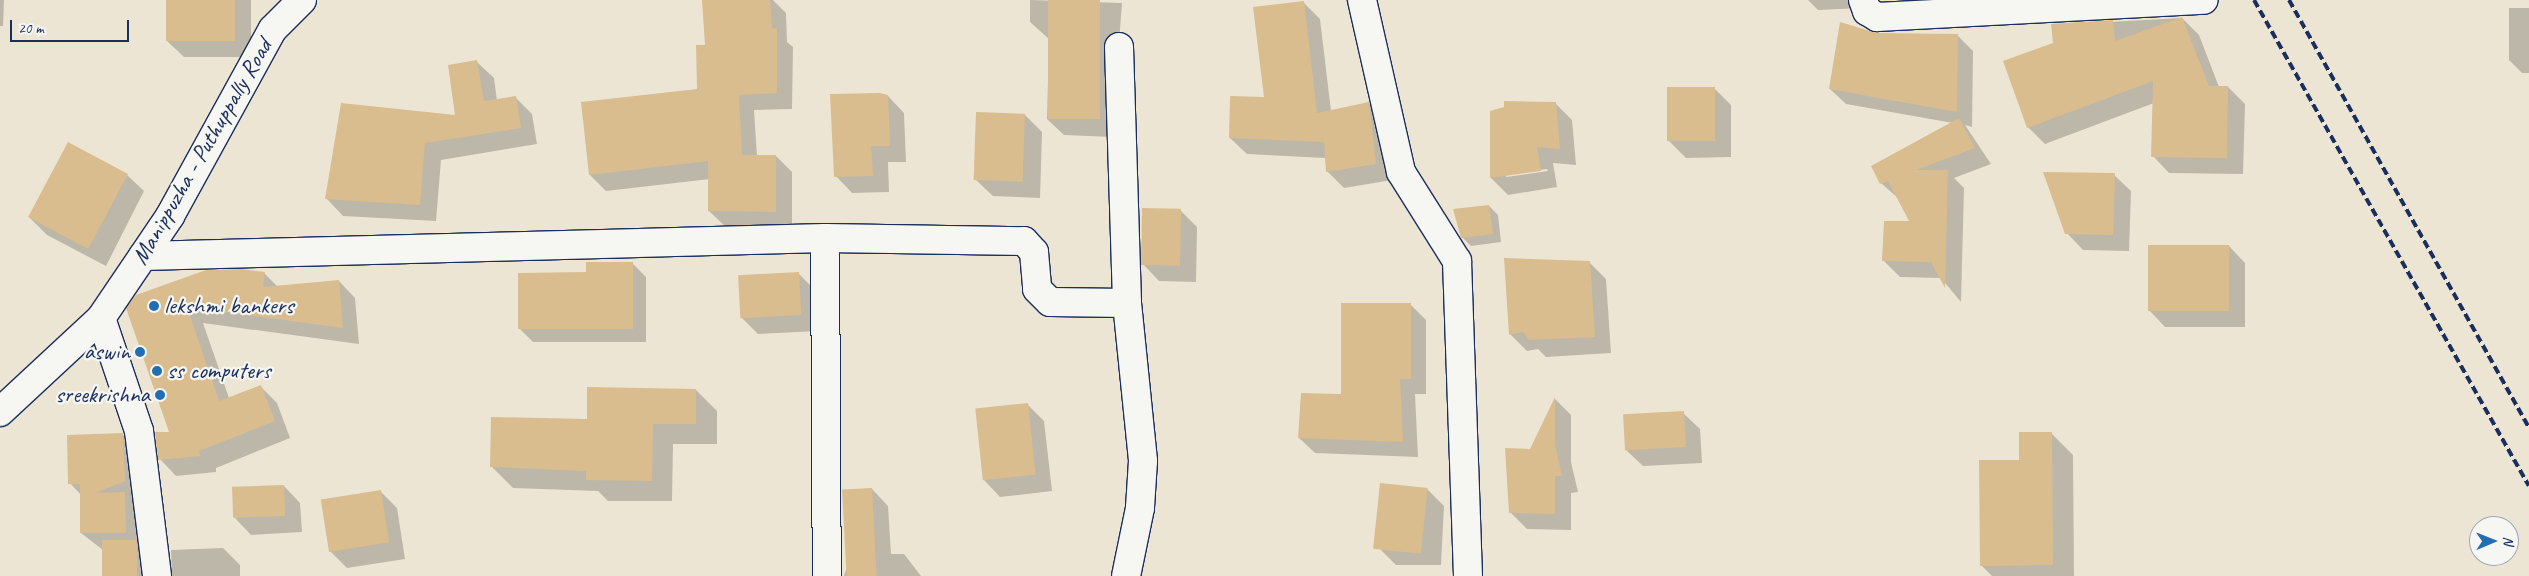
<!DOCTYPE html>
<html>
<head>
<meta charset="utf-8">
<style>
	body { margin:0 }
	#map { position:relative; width:2529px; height:576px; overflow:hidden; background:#ede5d4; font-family:Caveat,sans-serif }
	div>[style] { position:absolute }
	.shadow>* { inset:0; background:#0003 }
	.building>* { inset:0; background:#d9bd8e; transform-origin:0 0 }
	.roads { filter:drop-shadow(1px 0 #1b2f5e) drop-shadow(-1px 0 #1b2f5e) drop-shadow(0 1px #1b2f5e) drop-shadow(0 -1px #1b2f5e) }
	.minor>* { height:28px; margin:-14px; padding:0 14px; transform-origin:14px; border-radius:14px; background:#f6f6f2 }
	.secondary>* { height:28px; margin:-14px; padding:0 14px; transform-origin:14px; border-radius:14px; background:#f6f6f2 }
	.rail>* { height:4px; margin-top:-2px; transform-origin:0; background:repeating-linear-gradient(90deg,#1b2f5e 0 8px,transparent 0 12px) }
	.dots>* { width:14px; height:14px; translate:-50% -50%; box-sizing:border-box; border:2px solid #f6f6f2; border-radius:50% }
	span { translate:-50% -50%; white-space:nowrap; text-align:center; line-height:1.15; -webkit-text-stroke:4.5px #f6f6f2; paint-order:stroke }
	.street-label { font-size:24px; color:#1b2f5e }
	.poi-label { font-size:24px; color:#1b2f5e }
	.left { translate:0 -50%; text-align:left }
	.right { translate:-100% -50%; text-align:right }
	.north { position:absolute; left:2469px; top:516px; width:50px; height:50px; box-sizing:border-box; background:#f6f6f2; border:1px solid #9ea6b7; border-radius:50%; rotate:89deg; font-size:14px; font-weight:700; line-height:20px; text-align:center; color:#1b2f5e }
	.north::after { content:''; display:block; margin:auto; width:18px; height:22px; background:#1f6fb2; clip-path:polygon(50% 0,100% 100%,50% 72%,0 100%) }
	.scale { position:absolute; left:10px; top:20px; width:119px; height:22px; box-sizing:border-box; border:2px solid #1b2f5e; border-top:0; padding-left:6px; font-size:15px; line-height:18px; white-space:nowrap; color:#1b2f5e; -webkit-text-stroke:4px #f6f6f2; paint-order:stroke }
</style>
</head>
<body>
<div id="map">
	<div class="shadow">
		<i style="clip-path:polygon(0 0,4px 0,3px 26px,0 26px)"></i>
		<i style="clip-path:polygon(167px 0,251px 0,251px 57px,184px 57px,167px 41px)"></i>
		<i style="clip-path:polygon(704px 0,773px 0,786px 13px,787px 42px,793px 47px,792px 109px,754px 110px,757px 156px,776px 156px,792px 172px,792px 227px,726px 227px,709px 211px,710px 179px,606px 191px,590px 175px,699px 90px,706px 46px)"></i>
		<i style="clip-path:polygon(1030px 0,1122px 3px,1112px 137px,1064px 135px,1047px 119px,1049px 39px,1030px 22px)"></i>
		<i style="clip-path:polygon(1808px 0,1862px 0,1862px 8px,1818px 10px)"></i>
		<i style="clip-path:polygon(1303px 2px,1320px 19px,1331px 111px,1369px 103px,1385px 120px,1392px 180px,1344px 188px,1327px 171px,1325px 158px,1247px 154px,1230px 138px,1265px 99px)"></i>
		<i style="clip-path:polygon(2509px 8px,2529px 8px,2529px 73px,2522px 73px,2509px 60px)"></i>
		<i style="clip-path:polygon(2182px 18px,2199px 35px,2219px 87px,2228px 87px,2245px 104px,2243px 174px,2169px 173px,2153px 156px,2154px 103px,2045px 144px,2028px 127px,2054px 44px,2052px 25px)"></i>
		<i style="clip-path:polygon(1877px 34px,1957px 35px,1973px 51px,1972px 127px,1965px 125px,1991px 164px,1954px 178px,1964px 188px,1961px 302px,1941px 278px,1900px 277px,1884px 261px,1911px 222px,1899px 199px,1881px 183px,1953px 123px,1846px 104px,1830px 89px)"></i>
		<i style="clip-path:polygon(477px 62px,494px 78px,497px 101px,516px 98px,532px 114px,537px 144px,441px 160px,436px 221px,343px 216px,327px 199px,457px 116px)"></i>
		<i style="clip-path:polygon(1714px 88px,1731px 105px,1731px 157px,1686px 158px,1669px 141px)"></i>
		<i style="clip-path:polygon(888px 96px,904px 113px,906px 162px,888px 162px,889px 192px,852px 193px,836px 176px)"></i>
		<i style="clip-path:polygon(evenodd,1555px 103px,1572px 120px,1576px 165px,1553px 163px,1557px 187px,1508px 195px,1491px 178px,1491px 112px,1555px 103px,1547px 169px,1548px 171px,1506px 177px,1506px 175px,1547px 169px)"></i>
		<i style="clip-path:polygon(1025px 115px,1042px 132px,1040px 198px,993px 196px,976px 180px)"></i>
		<i style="clip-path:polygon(127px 175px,144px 191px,106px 266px,47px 235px,30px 218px)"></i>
		<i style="clip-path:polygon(2114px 175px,2131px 191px,2129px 251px,2083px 250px,2067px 233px)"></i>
		<i style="clip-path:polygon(1489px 206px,1498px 215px,1501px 242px,1471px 246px,1462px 237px)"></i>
		<i style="clip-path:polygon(1180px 210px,1197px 227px,1196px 282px,1159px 281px,1143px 264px)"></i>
		<i style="clip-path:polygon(2229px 246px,2245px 263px,2245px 327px,2165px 327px,2149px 310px)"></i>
		<i style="clip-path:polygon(1589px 262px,1606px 279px,1611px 353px,1546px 357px,1538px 349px,1527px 351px,1510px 334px)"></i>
		<i style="clip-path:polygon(632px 263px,646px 277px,646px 342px,533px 342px,519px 328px,587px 273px)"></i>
		<i style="clip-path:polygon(206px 271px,265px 274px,278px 287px,339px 281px,355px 298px,359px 344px,203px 323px,229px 398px,260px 386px,277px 403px,290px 438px,216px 468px,216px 472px,176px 476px,160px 459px,171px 433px,128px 309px)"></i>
		<i style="clip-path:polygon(798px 273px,815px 290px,817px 331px,758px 334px,741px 317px)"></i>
		<i style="clip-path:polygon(1410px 304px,1426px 320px,1426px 394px,1415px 394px,1418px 457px,1315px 453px,1299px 438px,1342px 396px)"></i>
		<i style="clip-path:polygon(696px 390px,717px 411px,717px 444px,673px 444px,672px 501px,608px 501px,598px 491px,513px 488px,492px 467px,588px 420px)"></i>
		<i style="clip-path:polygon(1555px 399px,1571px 415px,1571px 462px,1578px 492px,1571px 493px,1571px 530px,1527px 529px,1510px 512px,1531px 450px)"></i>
		<i style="clip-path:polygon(1027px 404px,1044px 421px,1052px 491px,1000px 497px,984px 480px,976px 410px)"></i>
		<i style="clip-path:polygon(1683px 413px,1700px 429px,1702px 463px,1643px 466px,1626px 450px)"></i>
		<i style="clip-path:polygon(2051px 433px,2073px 455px,2074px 576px,1992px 576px,1981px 565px)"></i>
		<i style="clip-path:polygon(123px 435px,140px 451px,141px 497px,133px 501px,141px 510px,156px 576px,103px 576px,103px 550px,81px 533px,81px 495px,70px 483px)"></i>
		<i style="clip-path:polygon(284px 486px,300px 503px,302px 532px,251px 535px,235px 518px)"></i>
		<i style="clip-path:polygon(872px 489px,888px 506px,891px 554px,904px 554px,921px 576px,844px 576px)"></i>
		<i style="clip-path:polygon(1427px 489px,1444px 506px,1441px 565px,1396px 565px,1380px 549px)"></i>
		<i style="clip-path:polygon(380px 491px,397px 508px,405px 559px,347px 568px,330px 551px)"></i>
		<i style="clip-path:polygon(223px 548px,240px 565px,240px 576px,172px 576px,171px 550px)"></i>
	</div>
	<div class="building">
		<i style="left:166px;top:0;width:69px;height:41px"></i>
		<i style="clip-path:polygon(702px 0,770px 0,772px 28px,777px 29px,777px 93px,739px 95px,742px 155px,776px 155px,776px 212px,708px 211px,708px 161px,589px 175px,581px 102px,697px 89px,696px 45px,705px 45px)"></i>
		<i style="left:1048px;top:0;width:52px;height:119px"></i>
		<i style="clip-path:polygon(1304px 1px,1317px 113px,1369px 102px,1376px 164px,1326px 172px,1324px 142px,1229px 138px,1230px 96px,1264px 97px,1253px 7px)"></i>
		<i style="clip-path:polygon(2182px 17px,2209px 86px,2228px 86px,2227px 158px,2151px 157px,2153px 81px,2027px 128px,2003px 61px,2053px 43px,2051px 24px,2113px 20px,2115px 41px)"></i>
		<i style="clip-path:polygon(1840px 22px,1877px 33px,1958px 34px,1957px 112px,1829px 89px)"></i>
		<i style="clip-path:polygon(477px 60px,484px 101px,516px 96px,521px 128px,425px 143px,420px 205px,325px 199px,341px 103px,455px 115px,448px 65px)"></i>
		<i style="left:1667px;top:87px;width:48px;height:54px"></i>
		<i style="clip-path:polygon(880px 93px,888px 95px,890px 146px,871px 146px,873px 176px,834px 177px,830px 94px)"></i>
		<i style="clip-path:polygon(1504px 101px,1556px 102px,1560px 149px,1537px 147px,1541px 171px,1490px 178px,1490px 111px,1504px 107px)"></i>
		<i style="left:976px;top:112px;width:49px;height:68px;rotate:2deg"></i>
		<i style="clip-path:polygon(1959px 118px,1975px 148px,1916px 170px,1948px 170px,1945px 288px,1931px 262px,1882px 261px,1884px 221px,1909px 221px,1888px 181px,1880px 184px,1871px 166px)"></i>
		<i style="left:68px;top:142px;width:68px;height:85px;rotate:28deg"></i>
		<i style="clip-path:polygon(2043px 172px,2115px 173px,2113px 235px,2065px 234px)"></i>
		<i style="clip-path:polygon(1489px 205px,1493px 234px,1461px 238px,1453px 209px)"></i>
		<i style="left:1142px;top:208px;width:39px;height:57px;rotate:1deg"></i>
		<i style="left:2148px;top:245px;width:81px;height:66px"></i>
		<i style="clip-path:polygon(1504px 258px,1590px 261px,1595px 337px,1529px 340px,1523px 332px,1509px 335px)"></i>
		<i style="clip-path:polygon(586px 262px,633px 262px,633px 329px,518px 329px,518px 273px,586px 272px)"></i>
		<i style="clip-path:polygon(241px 269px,265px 272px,263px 287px,339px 280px,343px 328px,187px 307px,219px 401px,261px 385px,275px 421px,199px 451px,200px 456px,158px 460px,155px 432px,169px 432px,126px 308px,136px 295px,206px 270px)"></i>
		<i style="left:799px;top:272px;width:43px;height:61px;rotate:87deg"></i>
		<i style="clip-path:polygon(1341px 303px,1411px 303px,1411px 379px,1400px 379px,1403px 442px,1298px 438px,1301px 393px,1341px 394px)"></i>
		<i style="clip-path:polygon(587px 387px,696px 389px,696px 424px,653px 424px,652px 481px,586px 480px,586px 471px,490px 467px,491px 417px,587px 419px)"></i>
		<i style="clip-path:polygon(1555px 397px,1555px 445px,1562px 476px,1555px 476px,1555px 514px,1509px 513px,1505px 448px,1530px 449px)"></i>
		<i style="left:1028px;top:403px;width:72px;height:53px;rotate:84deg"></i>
		<i style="left:1684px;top:411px;width:36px;height:61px;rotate:87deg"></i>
		<i style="clip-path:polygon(2019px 432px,2052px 432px,2053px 565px,1980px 566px,1979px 460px,2019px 460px)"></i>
		<i style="clip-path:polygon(123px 433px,125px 481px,95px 493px,125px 492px,126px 533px,80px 533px,80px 484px,68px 484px,67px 435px)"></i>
		<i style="left:1380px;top:483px;width:48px;height:66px;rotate:6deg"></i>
		<i style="left:284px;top:485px;width:31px;height:52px;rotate:88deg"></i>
		<i style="left:872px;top:488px;width:88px;height:30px;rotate:87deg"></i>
		<i style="left:381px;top:490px;width:53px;height:61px;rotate:81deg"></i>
		<i style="left:102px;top:540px;width:35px;height:36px"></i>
	</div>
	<div class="roads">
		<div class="minor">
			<i style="left:1362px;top:0;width:176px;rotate:77.2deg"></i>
			<i style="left:1401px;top:172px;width:105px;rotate:57.8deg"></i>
			<i style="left:1457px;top:261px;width:315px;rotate:88deg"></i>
			<i style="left:1863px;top:0;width:12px;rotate:70deg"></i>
			<i style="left:1867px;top:11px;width:12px;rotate:31deg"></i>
			<i style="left:1877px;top:17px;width:327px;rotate:-3deg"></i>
			<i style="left:1119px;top:47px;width:256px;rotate:88.2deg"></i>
			<i style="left:1127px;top:303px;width:159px;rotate:84.2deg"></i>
			<i style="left:1143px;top:461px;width:47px;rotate:93.7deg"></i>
			<i style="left:1140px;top:508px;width:69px;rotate:101.6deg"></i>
			<i style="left:825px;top:238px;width:338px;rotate:89.7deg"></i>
			<i style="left:143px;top:256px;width:682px;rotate:-1.51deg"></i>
			<i style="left:825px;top:238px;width:199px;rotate:0.9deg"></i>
			<i style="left:1024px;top:241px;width:15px;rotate:48deg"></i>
			<i style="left:1034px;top:252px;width:37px;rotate:85deg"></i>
			<i style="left:1037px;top:289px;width:18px;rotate:45deg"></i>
			<i style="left:1050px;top:302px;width:77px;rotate:0.7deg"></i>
			<i style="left:101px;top:318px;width:119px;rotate:71.4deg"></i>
			<i style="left:139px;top:431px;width:146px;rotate:82.9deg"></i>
		</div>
		<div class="secondary">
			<i style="left:0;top:412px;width:138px;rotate:-42.9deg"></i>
			<i style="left:101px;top:318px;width:123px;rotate:-55.9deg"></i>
			<i style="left:170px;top:216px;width:213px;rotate:-61.2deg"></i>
			<i style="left:273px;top:29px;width:41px;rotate:-45deg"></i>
		</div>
	</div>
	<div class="rail">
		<i style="left:2254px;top:0;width:558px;rotate:60.5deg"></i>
		<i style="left:2289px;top:0;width:491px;rotate:60.7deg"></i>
	</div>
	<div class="dots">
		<i style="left:154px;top:306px;background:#1f6fb2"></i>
		<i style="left:140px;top:352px;background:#1f6fb2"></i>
		<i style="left:157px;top:371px;background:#1f6fb2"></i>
		<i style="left:160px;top:395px;background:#1f6fb2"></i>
	</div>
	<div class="street-label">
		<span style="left:202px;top:152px;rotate:-60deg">Manippuzha - Puthuppally Road</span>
	</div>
	<div class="poi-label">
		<span class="left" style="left:164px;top:306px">lekshmi bankers</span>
		<span class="right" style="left:130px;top:352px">aswin</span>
		<span class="left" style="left:167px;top:371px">ss computers</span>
		<span class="right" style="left:150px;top:395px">sreekrishna</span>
	</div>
	<div class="north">N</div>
	<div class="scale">20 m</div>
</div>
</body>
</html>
